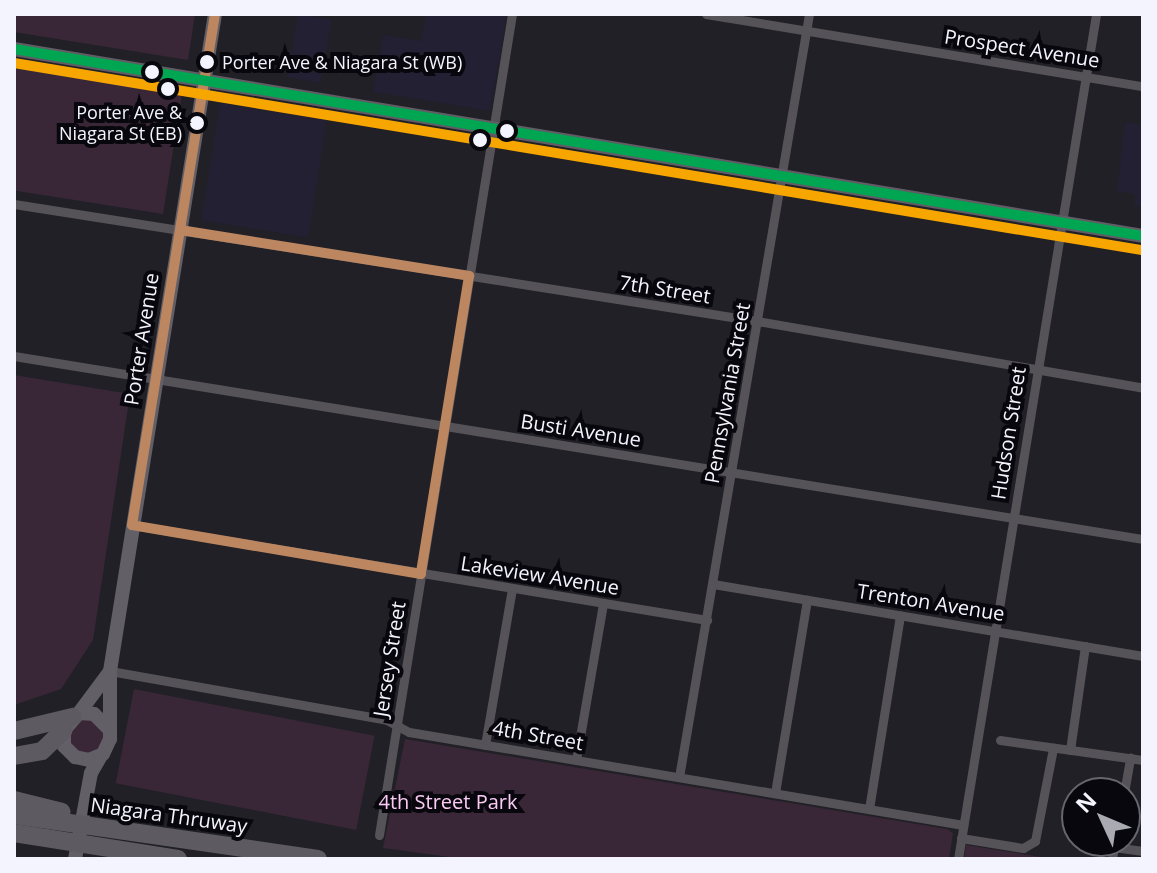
<!DOCTYPE html>
<html>
<head>
<meta charset="utf-8">
<style>
	body { margin:0 }
	#map { position:relative; width:1157px; height:873px; overflow:hidden; background:#202026; font-family:"Open Sans",sans-serif }
	div>[style] { position:absolute }
	.built>* { inset:0; background:#222032; transform-origin:0 0 }
	.green>* { inset:0; background:#392737; transform-origin:0 0 }
	.round { border-radius:50% }
	.street>* { height:9px; margin:-4.5px; padding:0 4.5px; transform-origin:4.5px; border-radius:4.5px; background:#565358 }
	.secondary>* { height:14px; margin:-7px; padding:0 7px; transform-origin:7px; border-radius:7px; background:#625f66 }
	.primary>* { height:14px; margin:-7px; padding:0 7px; transform-origin:7px; border-radius:7px; background:#615c65 }
	.highway>* { height:18px; margin:-9px; padding:0 9px; transform-origin:9px; border-radius:9px; background:#5d5a62 }
	.bus-1>* { height:10px; margin:-5px; padding:0 5px; transform-origin:5px; border-radius:5px; background:#bb8660 }
	.bus-2>* { height:10px; margin:-5px; padding:0 5px; transform-origin:5px; border-radius:5px; background:#00a651 }
	.bus-3>* { height:10px; margin:-5px; padding:0 5px; transform-origin:5px; border-radius:5px; background:#f7a600 }
	.dots>* { width:22px; height:22px; translate:-50% -50%; box-sizing:border-box; border:4px solid #08070d; border-radius:50% }
	span { translate:-50% -50%; white-space:nowrap; text-align:center; line-height:1.15; -webkit-text-stroke:8px #08070d; paint-order:stroke }
	.bus-label { font-size:18px; color:#f4f4fe }
	.left { translate:0 -50%; text-align:left }
	.right { translate:-100% -50%; text-align:right }
	.street-label { font-size:20px; color:#f4f4fe }
	.park-label { font-size:20px; color:#fbcbf4 }
	.frame { position:absolute; inset:0; border:16px solid #f4f4fe; pointer-events:none }
	.north { position:absolute; left:1061px; top:777px; width:80px; height:80px; box-sizing:border-box; background:#08070d; border:2px solid #66666d; border-radius:50%; rotate:314deg; font-size:22px; font-weight:700; line-height:32px; text-align:center; color:#f4f4fe }
	.north::after { content:''; display:block; margin:auto; width:28px; height:36px; background:#aaaab2; clip-path:polygon(50% 0,100% 100%,50% 72%,0 100%) }
</style>
</head>
<body>
<div id="map">
	<div class="built">
		<i style="left:298px;top:14px;width:34px;height:64px;rotate:10deg"></i>
		<i style="clip-path:polygon(426px 14px,507px 14px,490px 111px,373px 92px,383px 35px,421px 41px)"></i>
		<i style="left:220px;top:103px;width:108px;height:119px;rotate:9deg"></i>
		<i style="clip-path:polygon(1125px 122px,1143px 126px,1143px 207px,1135px 206px,1135px 194px,1117px 191px)"></i>
	</div>
	<div class="green">
		<i style="clip-path:polygon(14px 14px,195px 14px,188px 60px,14px 32px)"></i>
		<i style="left:14px;top:68px;width:170px;height:121px;rotate:9deg"></i>
		<i style="clip-path:polygon(14px 375px,130px 394px,93px 640px,61px 689px,14px 705px)"></i>
		<i style="left:134px;top:689px;width:245px;height:96px;rotate:11deg"></i>
		<i class="round" style="left:68px;top:719px;width:36px;height:36px"></i>
		<i style="clip-path:polygon(405px 739px,947px 829px,953px 833px,949px 859px,464px 859px,383px 848px)"></i>
		<i style="clip-path:polygon(966px 845px,1041px 857px,1041px 859px,964px 859px)"></i>
	</div>
	<div class="street">
		<i style="left:706px;top:14px;width:443px;rotate:9.4deg"></i>
		<i style="left:14px;top:204px;width:752px;rotate:8.95deg"></i>
		<i style="left:757px;top:321px;width:392px;rotate:9.8deg"></i>
		<i style="left:14px;top:356px;width:1144px;rotate:9.21deg"></i>
		<i style="left:132px;top:525px;width:583px;rotate:9.38deg"></i>
		<i style="left:713px;top:584px;width:436px;rotate:9.5deg"></i>
		<i style="left:110px;top:671px;width:281px;rotate:10deg"></i>
		<i style="left:387px;top:720px;width:25px;rotate:29deg"></i>
		<i style="left:409px;top:732px;width:562px;rotate:9.53deg"></i>
		<i style="left:1000px;top:740px;width:144px;rotate:8deg"></i>
		<i style="left:485px;top:745px;width:158px;rotate:-80.2deg"></i>
		<i style="left:1070px;top:750px;width:105px;rotate:-81.8deg"></i>
		<i style="left:576px;top:760px;width:159px;rotate:-80.2deg"></i>
		<i style="left:679px;top:777px;width:774px;rotate:-80.33deg"></i>
		<i style="left:775px;top:793px;width:196px;rotate:-80.6deg"></i>
		<i style="left:1124px;top:793px;width:36px;rotate:-80deg"></i>
		<i style="left:869px;top:809px;width:196px;rotate:-80.9deg"></i>
		<i style="left:379px;top:835px;width:832px;rotate:-80.8deg"></i>
		<i style="left:961px;top:838px;width:63px;rotate:9.2deg"></i>
		<i style="left:1023px;top:848px;width:14px;rotate:-30deg"></i>
		<i style="left:1035px;top:841px;width:95px;rotate:-79deg"></i>
		<i style="left:1114px;top:847px;width:29px;rotate:8deg"></i>
		<i style="left:958px;top:859px;width:856px;rotate:-80.72deg"></i>
		<i style="left:1112px;top:859px;width:18px;rotate:-81deg"></i>
	</div>
	<div class="secondary">
		<i style="left:79px;top:713px;width:49px;rotate:-53.4deg"></i>
		<i style="left:110px;top:730px;width:23px;rotate:-135deg"></i>
		<i style="left:94px;top:714px;width:15px;rotate:-176deg"></i>
		<i style="left:79px;top:713px;width:23px;rotate:131deg"></i>
		<i style="left:64px;top:730px;width:16px;rotate:90deg"></i>
		<i style="left:64px;top:746px;width:16px;rotate:45deg"></i>
		<i style="left:75px;top:757px;width:14px;rotate:12deg"></i>
		<i style="left:89px;top:760px;width:15px;rotate:-23deg"></i>
		<i style="left:103px;top:754px;width:17px;rotate:-65deg"></i>
		<i style="left:110px;top:739px;width:68px;rotate:-90deg"></i>
		<i style="left:110px;top:671px;width:665px;rotate:-80.92deg"></i>
		<i style="left:75px;top:859px;width:87px;rotate:-79.5deg"></i>
		<i style="left:91px;top:773px;width:20px;rotate:-60deg"></i>
	</div>
	<div class="primary">
		<i style="left:14px;top:49px;width:1144px;rotate:9.4deg"></i>
	</div>
	<div class="highway">
		<i style="left:14px;top:731px;width:60px;rotate:-13.6deg"></i>
		<i style="left:14px;top:756px;width:28px;rotate:-10deg"></i>
		<i style="left:42px;top:751px;width:30px;rotate:-44deg"></i>
		<i style="left:14px;top:800px;width:49px;rotate:14deg"></i>
		<i style="left:14px;top:815px;width:307px;rotate:8.2deg"></i>
		<i style="left:14px;top:833px;width:166px;rotate:9deg"></i>
	</div>
	<div class="bus-1">
		<i style="left:180px;top:230px;width:293px;rotate:9deg"></i>
		<i style="left:469px;top:276px;width:302px;rotate:99.2deg"></i>
		<i style="left:421px;top:574px;width:293px;rotate:-170.4deg"></i>
		<i style="left:132px;top:525px;width:518px;rotate:-80.77deg"></i>
	</div>
	<div class="bus-2">
		<i style="left:14px;top:49px;width:1144px;rotate:9.4deg"></i>
	</div>
	<div class="bus-3">
		<i style="left:14px;top:63px;width:1142px;rotate:9.42deg"></i>
	</div>
	<div class="dots">
		<i style="left:207px;top:62px;background:#f4f4fe"></i>
		<i style="left:152px;top:72px;background:#f4f4fe"></i>
		<i style="left:168px;top:89px;background:#f4f4fe"></i>
		<i style="left:197px;top:123px;background:#f4f4fe"></i>
		<i style="left:507px;top:131px;background:#f4f4fe"></i>
		<i style="left:480px;top:140px;background:#f4f4fe"></i>
	</div>
	<div class="bus-label">
		<span class="left" style="left:222px;top:62px">Porter Ave &amp; Niagara St (WB)</span>
		<span class="right" style="left:182px;top:123px">Porter Ave &amp;<br>Niagara St (EB)</span>
	</div>
	<div class="street-label">
		<span style="left:1022px;top:48px;rotate:9deg">Prospect Avenue</span>
		<span style="left:665px;top:289px;rotate:9deg">7th Street</span>
		<span style="left:141px;top:339px;rotate:-81deg">Porter Avenue</span>
		<span style="left:727px;top:393px;rotate:-80deg">Pennsylvania Street</span>
		<span style="left:581px;top:430px;rotate:9deg">Busti Avenue</span>
		<span style="left:1008px;top:433px;rotate:-81deg">Hudson Street</span>
		<span style="left:540px;top:575px;rotate:9deg">Lakeview Avenue</span>
		<span style="left:931px;top:602px;rotate:9deg">Trenton Avenue</span>
		<span style="left:389px;top:659px;rotate:-81deg">Jersey Street</span>
		<span style="left:538px;top:735px;rotate:10deg">4th Street</span>
		<span style="left:169px;top:815px;rotate:8deg">Niagara Thruway</span>
	</div>
	<div class="park-label">
		<span style="left:448px;top:801px">4th Street Park</span>
	</div>
	<div class="frame"></div>
	<div class="north">N</div>
</div>
</body>
</html>
